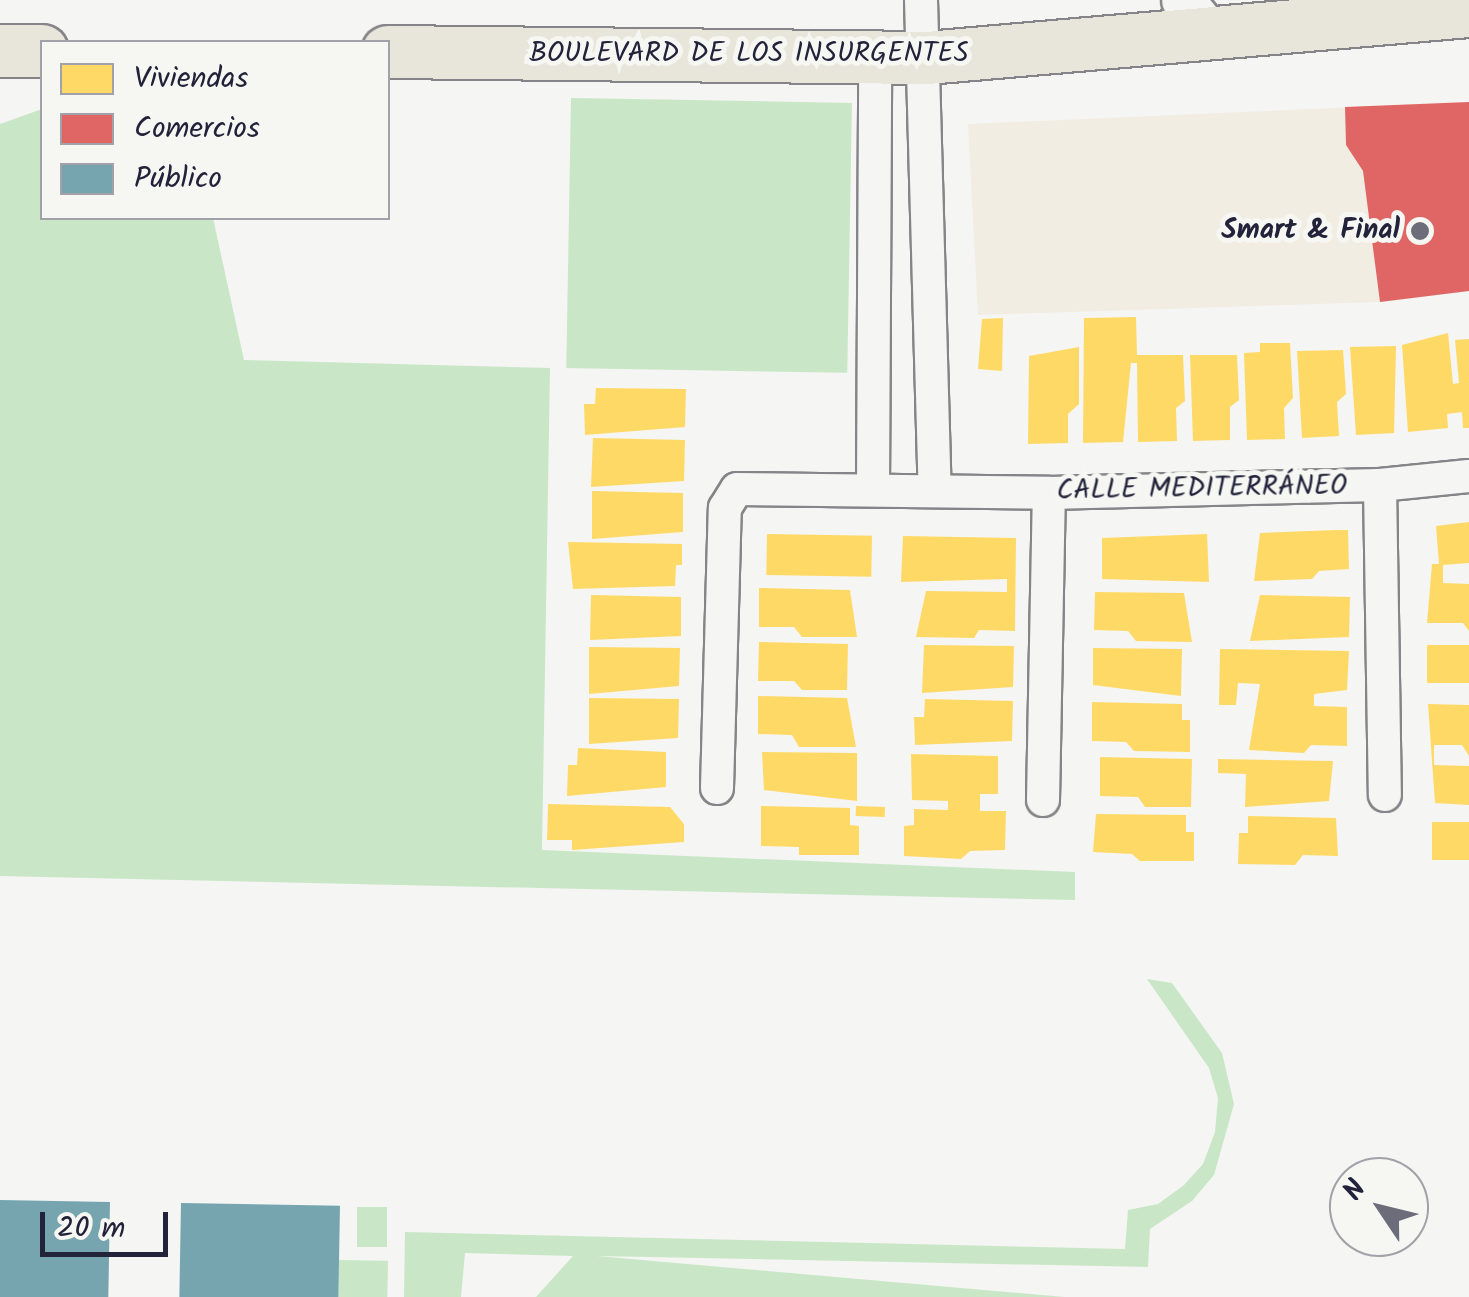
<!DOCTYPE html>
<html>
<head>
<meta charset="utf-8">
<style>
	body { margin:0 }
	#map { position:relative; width:1469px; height:1297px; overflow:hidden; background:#f5f5f3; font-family:Kalam,sans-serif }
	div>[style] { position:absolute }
	.built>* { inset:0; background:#f2ede3 }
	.green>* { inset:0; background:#c9e7c6; transform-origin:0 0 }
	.homes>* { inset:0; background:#ffd966; transform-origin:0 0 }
	.shops>* { inset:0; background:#e06666 }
	.public>* { inset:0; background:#76a5af; transform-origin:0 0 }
	.roads { filter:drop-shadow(2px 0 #858589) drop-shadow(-2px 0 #858589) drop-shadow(0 2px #858589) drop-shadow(0 -2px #858589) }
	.minor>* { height:32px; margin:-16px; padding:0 16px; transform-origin:16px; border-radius:16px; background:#f5f5f3 }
	.tertiary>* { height:42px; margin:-21px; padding:0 21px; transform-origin:21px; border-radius:21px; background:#f5f5f3 }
	.primary>* { height:52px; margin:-26px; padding:0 26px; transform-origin:26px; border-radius:26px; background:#e8e6da }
	.dots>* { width:28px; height:28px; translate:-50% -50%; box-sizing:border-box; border:5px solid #f6f6f2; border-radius:50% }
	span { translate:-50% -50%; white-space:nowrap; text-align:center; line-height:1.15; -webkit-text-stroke:10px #f6f6f2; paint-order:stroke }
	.street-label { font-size:28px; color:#22223b }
	.poi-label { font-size:28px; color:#22223b; font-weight:700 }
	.right { translate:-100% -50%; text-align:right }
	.legend { position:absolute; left:40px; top:40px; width:350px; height:180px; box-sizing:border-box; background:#f6f6f2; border:2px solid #a1a1a9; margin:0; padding:12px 18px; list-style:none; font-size:30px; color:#22223b }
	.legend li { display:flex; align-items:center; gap:20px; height:50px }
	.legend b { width:50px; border:2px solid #a1a1a9 }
	.north { position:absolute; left:1329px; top:1157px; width:100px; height:100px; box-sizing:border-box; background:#f6f6f2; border:2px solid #a1a1a9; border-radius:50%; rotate:305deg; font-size:28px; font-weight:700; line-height:40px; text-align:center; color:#22223b }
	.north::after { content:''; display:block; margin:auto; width:35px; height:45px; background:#6c6c7b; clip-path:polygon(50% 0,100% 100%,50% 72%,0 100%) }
	.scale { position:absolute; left:40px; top:1212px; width:128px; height:45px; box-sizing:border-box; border:5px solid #22223b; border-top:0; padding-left:12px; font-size:30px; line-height:35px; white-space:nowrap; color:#22223b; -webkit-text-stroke:8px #f6f6f2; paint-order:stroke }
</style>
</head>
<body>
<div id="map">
	<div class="built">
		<i style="clip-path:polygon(1469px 102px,1469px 291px,1380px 302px,978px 315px,968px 124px)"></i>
	</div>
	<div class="green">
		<i style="left:571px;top:98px;width:281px;height:270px;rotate:1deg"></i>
		<i style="clip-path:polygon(42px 109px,42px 218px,213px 218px,244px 360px,550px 368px,542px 850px,1075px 872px,1075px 900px,0 876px,0 124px)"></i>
		<i style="clip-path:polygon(1147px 979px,1172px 983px,1222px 1053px,1234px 1104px,1214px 1175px,1192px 1201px,1150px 1229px,1148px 1267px,597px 1256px,1065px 1297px,536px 1297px,573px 1256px,465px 1253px,461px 1297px,404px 1297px,405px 1232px,1125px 1249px,1128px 1210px,1158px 1204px,1184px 1185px,1203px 1164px,1215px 1132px,1218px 1098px,1209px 1068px)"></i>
		<i style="left:357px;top:1207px;width:30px;height:40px"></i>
		<i style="left:339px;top:1260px;width:49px;height:37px;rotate:1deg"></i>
	</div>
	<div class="homes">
		<i style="clip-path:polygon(1136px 317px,1137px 355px,1183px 355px,1185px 401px,1176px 408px,1177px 441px,1138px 442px,1137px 363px,1131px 363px,1123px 442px,1083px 443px,1084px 318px)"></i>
		<i style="clip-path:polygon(1003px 318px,1002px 371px,978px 369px,982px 319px)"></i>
		<i style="clip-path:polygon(1448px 333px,1453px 384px,1459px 383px,1455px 340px,1469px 339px,1469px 428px,1463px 428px,1462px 412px,1447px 414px,1448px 428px,1408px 432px,1402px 345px)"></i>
		<i style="clip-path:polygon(1260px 343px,1290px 343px,1293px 398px,1284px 408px,1285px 439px,1247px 440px,1244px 353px,1260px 352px)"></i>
		<i style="clip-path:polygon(1396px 346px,1394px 433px,1356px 435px,1350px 347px)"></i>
		<i style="clip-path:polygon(1079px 347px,1079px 404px,1068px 414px,1068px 443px,1028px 444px,1029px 356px)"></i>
		<i style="clip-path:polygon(1343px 350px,1346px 394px,1337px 402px,1339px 436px,1302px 438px,1297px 351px)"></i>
		<i style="clip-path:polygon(1190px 355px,1237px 355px,1239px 400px,1230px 407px,1230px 440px,1193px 441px)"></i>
		<i style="clip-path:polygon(596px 388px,686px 389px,685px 427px,585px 435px,584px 404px,595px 404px)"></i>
		<i style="clip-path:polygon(593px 438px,685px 440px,684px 481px,591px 487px)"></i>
		<i style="clip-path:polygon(592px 491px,683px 493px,683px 532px,592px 539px)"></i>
		<i style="clip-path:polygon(1469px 522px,1469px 563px,1443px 565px,1443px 583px,1469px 584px,1469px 631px,1463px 623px,1427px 623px,1432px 564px,1439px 564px,1436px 526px)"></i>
		<i style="clip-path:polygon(1336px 530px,1348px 530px,1349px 569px,1319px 571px,1312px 579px,1254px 581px,1260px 533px)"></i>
		<i style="left:767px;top:534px;width:105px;height:41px;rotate:1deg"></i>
		<i style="clip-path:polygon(1207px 534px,1209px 582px,1102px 579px,1102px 538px)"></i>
		<i style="clip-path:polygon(903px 536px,1016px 538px,1015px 631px,979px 630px,974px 638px,916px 637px,926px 591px,1007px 592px,1007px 579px,901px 582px)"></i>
		<i style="clip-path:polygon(568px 542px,682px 544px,682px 565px,676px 565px,675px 586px,573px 589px)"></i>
		<i style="clip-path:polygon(759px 588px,850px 590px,857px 637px,802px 637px,794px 627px,759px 627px)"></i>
		<i style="clip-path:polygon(1095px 592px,1184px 593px,1192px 642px,1136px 641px,1128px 631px,1094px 630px)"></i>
		<i style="clip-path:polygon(591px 595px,681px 597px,681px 636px,590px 640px)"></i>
		<i style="clip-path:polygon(1260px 595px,1350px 597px,1349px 637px,1250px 641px)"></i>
		<i style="clip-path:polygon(759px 642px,848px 644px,847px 690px,802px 690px,794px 681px,758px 681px)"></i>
		<i style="clip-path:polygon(924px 645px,1014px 646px,1013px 687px,922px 693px)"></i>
		<i style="left:1427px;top:645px;width:42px;height:38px"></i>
		<i style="clip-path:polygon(589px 647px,680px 648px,679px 686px,589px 694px)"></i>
		<i style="clip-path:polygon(1093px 648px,1182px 649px,1181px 696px,1093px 685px)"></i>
		<i style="clip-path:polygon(1220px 649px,1349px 651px,1347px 690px,1314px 694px,1314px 706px,1347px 707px,1347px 746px,1311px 745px,1304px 753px,1249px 750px,1260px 684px,1238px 683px,1236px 705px,1219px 705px)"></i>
		<i style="clip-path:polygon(758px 696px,847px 698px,856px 747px,799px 747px,792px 735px,758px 734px)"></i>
		<i style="clip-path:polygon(589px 698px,679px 699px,678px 738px,589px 744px)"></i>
		<i style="clip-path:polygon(925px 699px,1013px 701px,1012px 741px,915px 745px,914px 717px,924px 717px)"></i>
		<i style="clip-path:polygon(1092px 702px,1182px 704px,1182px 720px,1190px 720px,1190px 752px,1134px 751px,1126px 742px,1092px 741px)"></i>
		<i style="clip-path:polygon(1428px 704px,1469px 705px,1469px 756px,1462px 745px,1434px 745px,1434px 765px,1469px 766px,1469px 805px,1435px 803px)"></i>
		<i style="clip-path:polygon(578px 748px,666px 752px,666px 787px,567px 796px,568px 765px,577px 765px)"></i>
		<i style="clip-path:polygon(762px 752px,857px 753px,857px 801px,764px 790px)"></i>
		<i style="clip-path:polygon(911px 754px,998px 756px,998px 794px,980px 794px,980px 811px,1006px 811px,1005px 850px,970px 851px,961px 859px,904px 856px,904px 826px,914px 825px,914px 809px,948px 810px,948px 801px,912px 800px)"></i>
		<i style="clip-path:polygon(1100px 757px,1192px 759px,1191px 807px,1145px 807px,1138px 797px,1100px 796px)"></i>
		<i style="clip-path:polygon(1218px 759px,1333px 761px,1329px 801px,1245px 807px,1246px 774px,1218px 773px)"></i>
		<i style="clip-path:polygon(548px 804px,670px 807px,684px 824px,684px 842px,572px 850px,572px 840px,547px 840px)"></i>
		<i style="clip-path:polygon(761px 806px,850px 808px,850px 825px,859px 826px,859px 855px,799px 855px,799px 847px,761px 846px)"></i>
		<i style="left:856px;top:806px;width:29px;height:10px;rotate:2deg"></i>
		<i style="clip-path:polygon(1096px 814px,1186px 815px,1186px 832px,1194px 832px,1194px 861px,1140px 861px,1132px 854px,1093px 852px)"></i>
		<i style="clip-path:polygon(1248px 816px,1336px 818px,1338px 856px,1303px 855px,1295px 865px,1238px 864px,1239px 833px,1248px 833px)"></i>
		<i style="left:1432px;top:822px;width:37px;height:38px"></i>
	</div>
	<div class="shops">
		<i style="clip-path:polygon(1469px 102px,1469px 291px,1380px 302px,1363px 171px,1346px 145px,1345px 107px)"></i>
	</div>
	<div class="public">
		<i style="left:0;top:1200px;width:110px;height:97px;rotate:1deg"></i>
		<i style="left:181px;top:1203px;width:159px;height:94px;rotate:1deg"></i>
	</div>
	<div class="roads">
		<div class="minor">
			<i style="left:921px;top:0;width:489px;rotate:88.4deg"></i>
			<i style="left:1380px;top:485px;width:310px;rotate:89.1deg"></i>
			<i style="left:873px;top:489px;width:431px;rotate:-89.7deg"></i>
			<i style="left:717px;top:788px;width:280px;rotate:-88.4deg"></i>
			<i style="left:725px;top:508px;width:22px;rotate:-58deg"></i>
			<i style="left:737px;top:489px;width:312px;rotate:0.7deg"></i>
			<i style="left:1049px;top:493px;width:331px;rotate:-1.4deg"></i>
			<i style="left:1380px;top:485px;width:89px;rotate:-5.8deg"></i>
			<i style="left:1043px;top:800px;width:307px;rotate:-88.9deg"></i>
		</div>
		<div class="tertiary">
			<i style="left:1183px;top:0;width:45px;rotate:50.4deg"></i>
		</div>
		<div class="primary">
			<i style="left:0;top:51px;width:42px"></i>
			<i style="left:388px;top:52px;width:539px;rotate:0.64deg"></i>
			<i style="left:927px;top:58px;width:544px;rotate:-4.96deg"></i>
		</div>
	</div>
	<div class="dots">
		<i style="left:1420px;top:231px;background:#6c6c7b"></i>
	</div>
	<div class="street-label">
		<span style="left:749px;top:54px">BOULEVARD DE LOS INSURGENTES</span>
		<span style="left:1202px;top:489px;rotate:-1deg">CALLE MEDITERRÁNEO</span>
	</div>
	<div class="poi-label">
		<span class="right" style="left:1400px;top:231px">Smart &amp; Final</span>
	</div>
	<ul class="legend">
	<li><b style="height:28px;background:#ffd966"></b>Viviendas</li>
	<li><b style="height:28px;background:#e06666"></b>Comercios</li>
	<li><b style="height:28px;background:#76a5af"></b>Público</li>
	</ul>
	<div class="north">N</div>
	<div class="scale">20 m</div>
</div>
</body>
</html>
